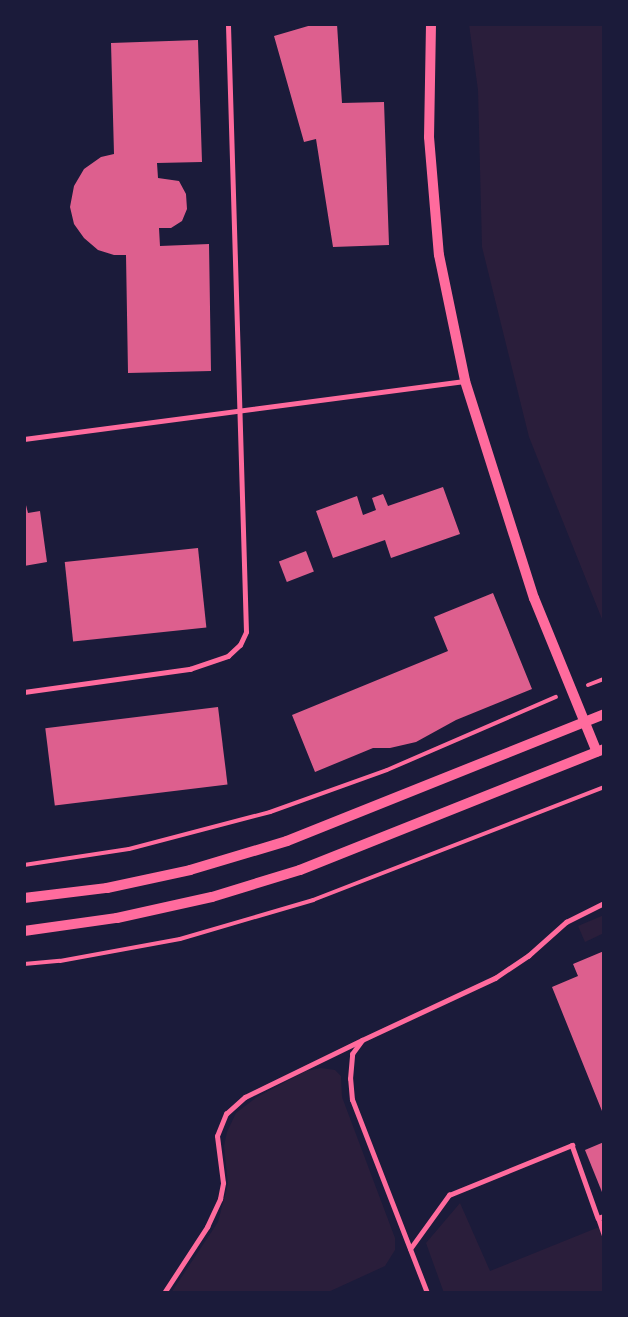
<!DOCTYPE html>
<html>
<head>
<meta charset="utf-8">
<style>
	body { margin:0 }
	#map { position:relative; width:628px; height:1317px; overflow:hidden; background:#1b1b3a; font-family:Rubik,sans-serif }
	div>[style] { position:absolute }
	.green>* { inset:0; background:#2a1e3b }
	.building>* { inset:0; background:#dd5f8e; transform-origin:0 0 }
	.path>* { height:4px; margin:-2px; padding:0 2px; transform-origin:2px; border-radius:2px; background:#ff6b9d }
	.service>* { height:4.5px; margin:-2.25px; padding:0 2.25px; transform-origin:2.25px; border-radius:2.25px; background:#ff6b9d }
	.pedestrian>* { height:5px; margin:-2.5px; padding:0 2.5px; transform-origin:2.5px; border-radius:2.5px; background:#ff6b9d }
	.tertiary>* { height:10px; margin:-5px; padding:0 5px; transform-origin:5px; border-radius:5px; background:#ff6b9d }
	span { translate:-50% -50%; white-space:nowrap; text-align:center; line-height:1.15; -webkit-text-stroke:4.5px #1b1b3a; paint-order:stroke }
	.frame { position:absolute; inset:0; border:26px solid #1b1b3a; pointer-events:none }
</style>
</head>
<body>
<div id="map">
	<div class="green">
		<i style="clip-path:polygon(469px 24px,604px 24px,604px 624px,529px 437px,482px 247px,478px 90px)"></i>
		<i style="clip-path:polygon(604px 915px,604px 933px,585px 942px,578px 926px)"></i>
		<i style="clip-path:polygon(321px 1068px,335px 1070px,341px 1076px,342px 1097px,395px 1238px,395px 1250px,385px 1266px,326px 1293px,171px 1293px,218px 1222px,228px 1184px,224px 1146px,227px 1132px,236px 1113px,257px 1097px,306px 1071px)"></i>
		<i style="clip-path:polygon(460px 1203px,490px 1271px,604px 1225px,604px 1293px,444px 1293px,426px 1243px)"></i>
	</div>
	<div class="building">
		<i style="clip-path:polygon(315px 24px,337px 24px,342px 103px,384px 102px,389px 245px,333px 247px,316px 139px,304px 142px,274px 36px)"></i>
		<i style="clip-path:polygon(198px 40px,202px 162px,157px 163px,158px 178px,179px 181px,186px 194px,187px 209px,182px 221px,171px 228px,159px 228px,160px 246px,209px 244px,211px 371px,128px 373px,126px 255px,114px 255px,98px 250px,84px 238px,74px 224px,70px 207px,74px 186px,84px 169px,101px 157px,114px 154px,111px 43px)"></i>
		<i style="clip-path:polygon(443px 487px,460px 534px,391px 558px,385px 540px,333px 558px,316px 511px,357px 496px,363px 515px,376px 510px,372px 498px,383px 494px,388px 506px)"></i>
		<i style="clip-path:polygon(24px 497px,28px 513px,40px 511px,47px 562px,24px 566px)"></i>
		<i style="left:198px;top:548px;width:80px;height:134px;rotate:84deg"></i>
		<i style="left:306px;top:551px;width:22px;height:29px;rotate:69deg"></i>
		<i style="clip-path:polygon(493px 593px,532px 689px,456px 720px,416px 742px,390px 748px,373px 748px,315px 772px,292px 715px,448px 651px,434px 617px)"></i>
		<i style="left:218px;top:707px;width:78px;height:174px;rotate:83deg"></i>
		<i style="clip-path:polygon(604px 951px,604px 1116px,552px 987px,578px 976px,573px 964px)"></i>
		<i style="clip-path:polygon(604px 1142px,604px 1197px,585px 1150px)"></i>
	</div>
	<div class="path">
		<i style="left:588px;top:685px;width:17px;rotate:-21deg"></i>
		<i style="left:24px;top:865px;width:106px;rotate:-8.7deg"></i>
		<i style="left:129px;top:849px;width:146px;rotate:-14.7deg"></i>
		<i style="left:270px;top:812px;width:124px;rotate:-19.7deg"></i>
		<i style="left:387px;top:770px;width:184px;rotate:-23.4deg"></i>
		<i style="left:24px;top:964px;width:36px;rotate:-5deg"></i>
		<i style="left:60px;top:961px;width:122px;rotate:-10.4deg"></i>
		<i style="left:180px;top:939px;width:139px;rotate:-16.3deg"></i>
		<i style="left:313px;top:900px;width:312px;rotate:-21.2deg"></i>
	</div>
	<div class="service">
		<i style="left:24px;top:439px;width:444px;rotate:-7.5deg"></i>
		<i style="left:24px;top:692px;width:168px;rotate:-7.9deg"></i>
		<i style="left:190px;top:669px;width:40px;rotate:-18.9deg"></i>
		<i style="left:228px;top:656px;width:16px;rotate:-43deg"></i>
		<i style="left:240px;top:645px;width:14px;rotate:-65deg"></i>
		<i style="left:246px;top:632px;width:608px;rotate:-91.7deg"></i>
		<i style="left:410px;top:1249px;width:67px;rotate:-54.2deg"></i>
		<i style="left:449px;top:1195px;width:133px;rotate:-22.1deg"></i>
		<i style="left:572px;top:1145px;width:77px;rotate:70.4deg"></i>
		<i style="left:598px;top:1218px;width:6px;rotate:-18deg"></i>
		<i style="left:164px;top:1293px;width:79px;rotate:-56.9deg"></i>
		<i style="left:207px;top:1227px;width:31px;rotate:-65deg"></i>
		<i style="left:220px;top:1199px;width:16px;rotate:-79deg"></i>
		<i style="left:223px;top:1183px;width:47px;rotate:-97.3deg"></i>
		<i style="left:217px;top:1136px;width:24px;rotate:-68deg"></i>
		<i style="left:226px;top:1114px;width:25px;rotate:-42deg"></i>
		<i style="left:245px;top:1097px;width:128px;rotate:-26deg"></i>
		<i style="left:427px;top:1293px;width:207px;rotate:-111.2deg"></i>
		<i style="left:352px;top:1100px;width:21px;rotate:-95deg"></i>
		<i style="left:350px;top:1079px;width:25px;rotate:-85deg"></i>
		<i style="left:352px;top:1054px;width:17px;rotate:-54deg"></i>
		<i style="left:362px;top:1040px;width:147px;rotate:-25deg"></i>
		<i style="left:495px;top:978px;width:40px;rotate:-34deg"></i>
		<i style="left:528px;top:956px;width:51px;rotate:-41.8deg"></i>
		<i style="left:566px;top:922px;width:42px;rotate:-26.6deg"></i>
	</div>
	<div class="pedestrian">
		<i style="left:598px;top:1218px;width:18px;rotate:71deg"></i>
	</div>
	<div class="tertiary">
		<i style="left:431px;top:24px;width:113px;rotate:91deg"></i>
		<i style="left:429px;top:137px;width:118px;rotate:85.2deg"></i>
		<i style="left:439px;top:255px;width:129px;rotate:78.3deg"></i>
		<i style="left:465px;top:381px;width:228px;rotate:72.4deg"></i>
		<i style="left:534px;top:598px;width:166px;rotate:67.8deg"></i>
		<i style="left:24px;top:898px;width:84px;rotate:-6.9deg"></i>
		<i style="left:107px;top:888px;width:85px;rotate:-12.2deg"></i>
		<i style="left:190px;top:870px;width:101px;rotate:-16.6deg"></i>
		<i style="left:287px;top:841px;width:341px;rotate:-21.8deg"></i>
		<i style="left:24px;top:931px;width:94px;rotate:-8deg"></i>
		<i style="left:117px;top:918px;width:97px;rotate:-12.5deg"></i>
		<i style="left:212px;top:897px;width:92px;rotate:-17.1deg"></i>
		<i style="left:300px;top:870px;width:327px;rotate:-21.7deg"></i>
	</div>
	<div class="frame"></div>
</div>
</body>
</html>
